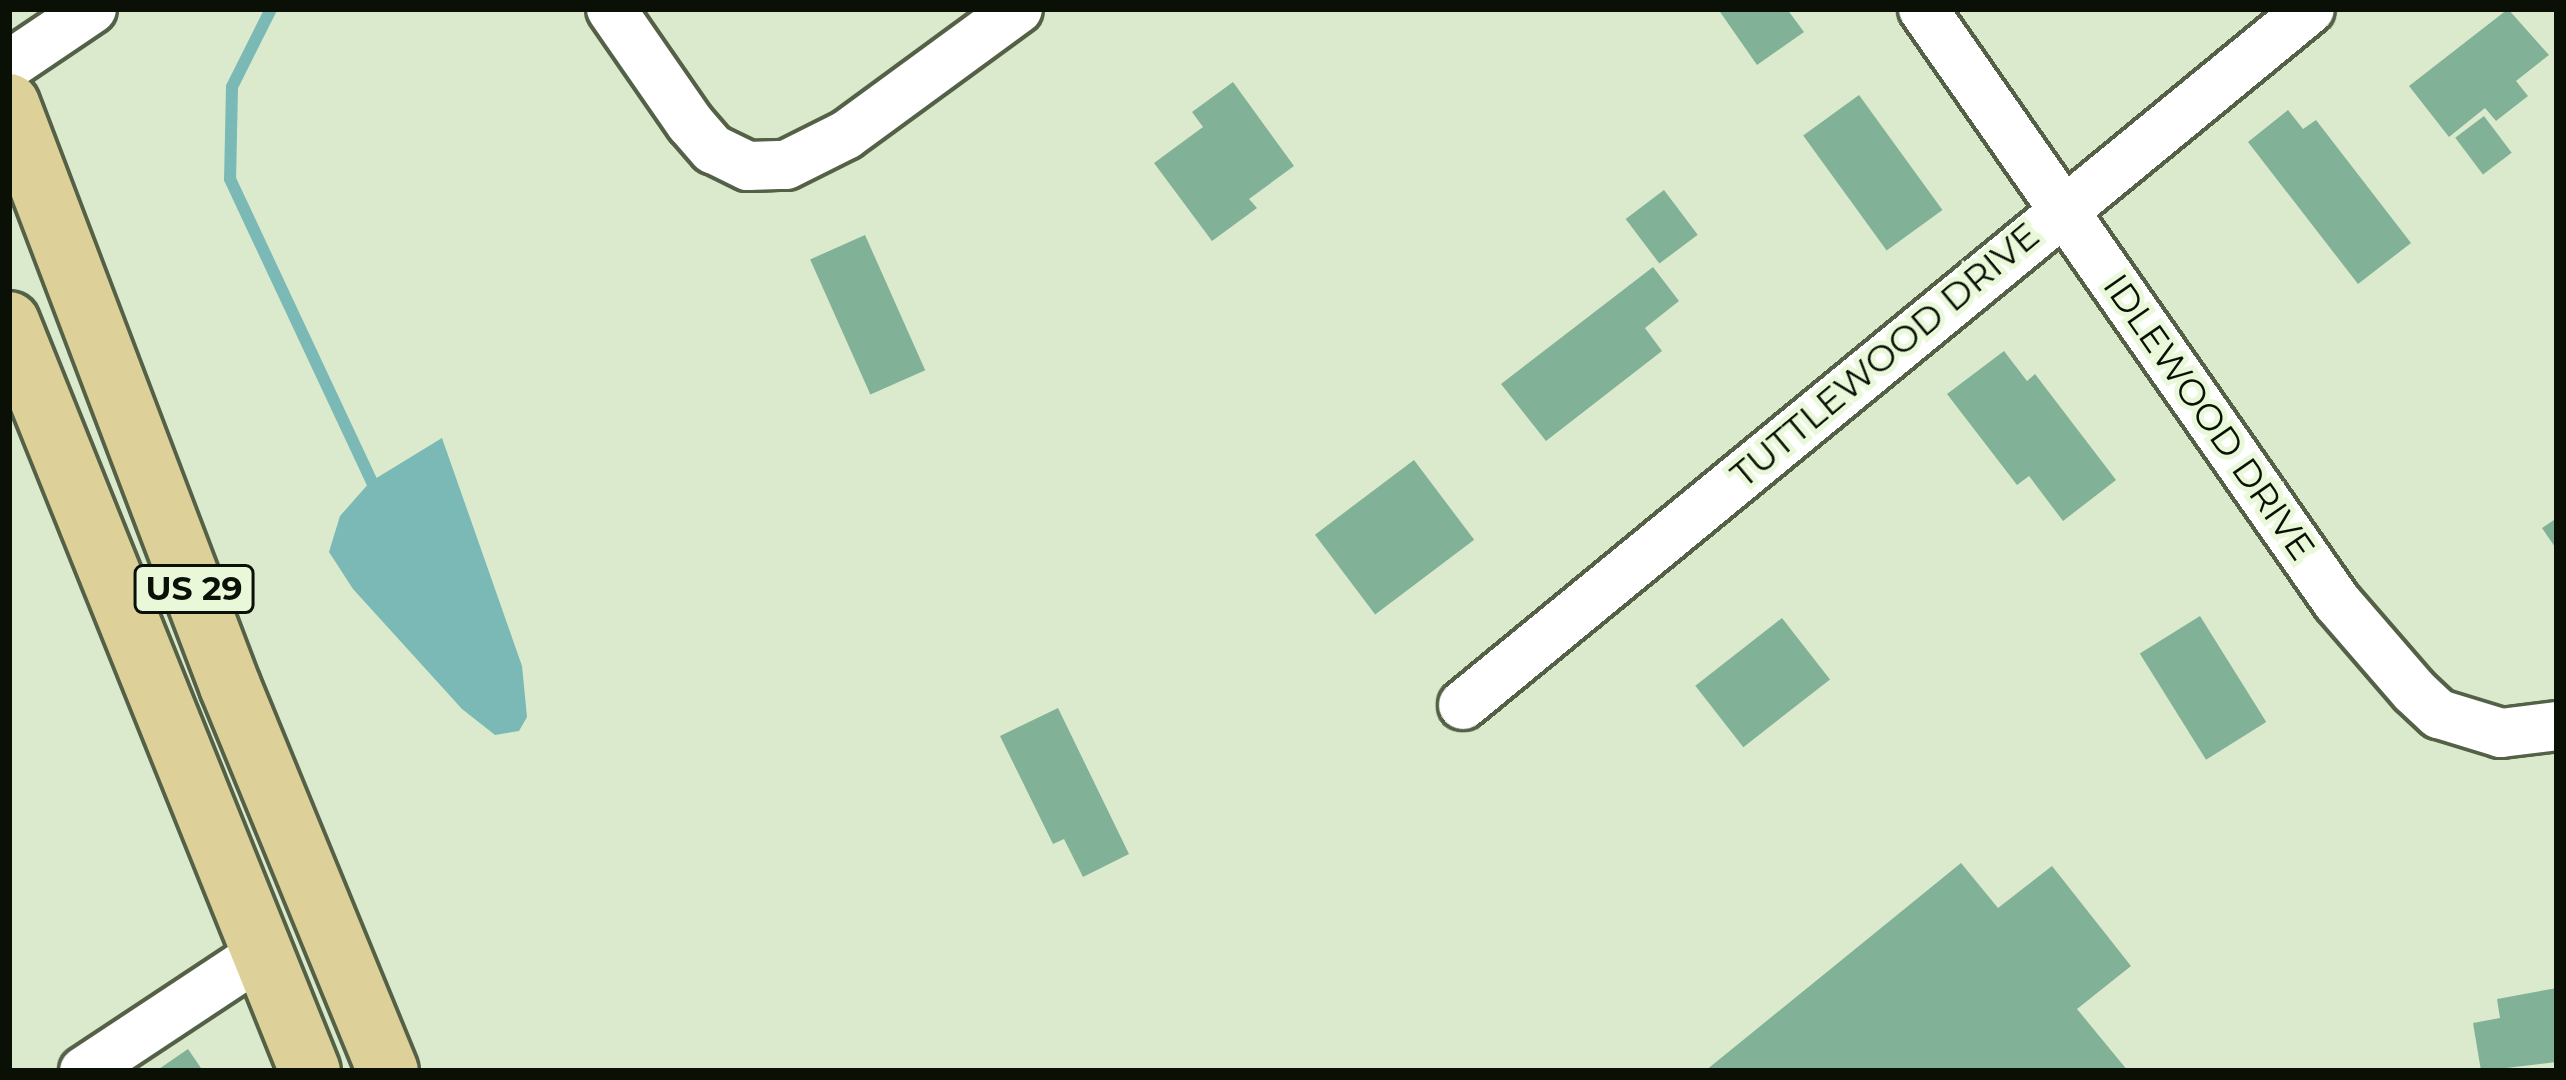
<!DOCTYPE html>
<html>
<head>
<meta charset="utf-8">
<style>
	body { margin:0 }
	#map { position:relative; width:2566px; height:1080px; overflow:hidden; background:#dbeacc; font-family:Montserrat,sans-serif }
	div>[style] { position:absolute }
	.water>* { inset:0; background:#7ab9b6 }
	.stream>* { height:12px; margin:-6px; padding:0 6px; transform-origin:6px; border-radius:6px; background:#7ab9b6 }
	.building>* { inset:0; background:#81b297; transform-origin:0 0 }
	.roads { filter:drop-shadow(3px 0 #546147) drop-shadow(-3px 0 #546147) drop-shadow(0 3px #546147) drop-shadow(0 -3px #546147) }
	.minor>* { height:48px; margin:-24px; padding:0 24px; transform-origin:24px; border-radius:24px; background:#fff }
	.major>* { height:60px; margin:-30px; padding:0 30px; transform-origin:30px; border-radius:30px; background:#ddd199 }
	span { translate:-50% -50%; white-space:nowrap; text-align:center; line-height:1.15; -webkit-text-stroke:10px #e8f8d9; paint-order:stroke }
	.shield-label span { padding:3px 9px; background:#e8f8d9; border:3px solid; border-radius:9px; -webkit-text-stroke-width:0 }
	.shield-label { font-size:33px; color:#0b1006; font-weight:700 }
	.street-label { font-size:36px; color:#0b1006 }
	.frame { position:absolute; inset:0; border:12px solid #0b1006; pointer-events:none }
</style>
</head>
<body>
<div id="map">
	<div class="water">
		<i style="clip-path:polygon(442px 438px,522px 666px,527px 717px,519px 731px,495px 735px,462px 709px,353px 589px,329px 552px,340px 516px,370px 482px)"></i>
	</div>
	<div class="stream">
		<i style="left:271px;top:9px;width:87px;rotate:116.6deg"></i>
		<i style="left:232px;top:87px;width:92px;rotate:91.2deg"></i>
		<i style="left:230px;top:179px;width:349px;rotate:64.9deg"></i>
	</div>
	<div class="building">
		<i style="clip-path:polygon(1718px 9px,1787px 9px,1804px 32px,1757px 65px)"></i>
		<i style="clip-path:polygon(2508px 9px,2549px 55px,2516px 81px,2528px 96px,2496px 121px,2485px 108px,2449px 137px,2409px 86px)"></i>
		<i style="clip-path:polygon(1233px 82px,1294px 166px,1249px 199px,1257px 208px,1212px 241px,1154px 163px,1203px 127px,1192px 112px)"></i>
		<i style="left:1859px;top:95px;width:142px;height:69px;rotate:54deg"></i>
		<i style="clip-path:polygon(2288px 110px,2303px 129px,2316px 120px,2411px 243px,2358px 284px,2248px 142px)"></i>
		<i style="left:2484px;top:116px;width:46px;height:36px;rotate:53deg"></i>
		<i style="left:1664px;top:190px;width:56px;height:48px;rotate:53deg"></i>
		<i style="left:865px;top:235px;width:148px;height:60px;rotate:66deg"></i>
		<i style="clip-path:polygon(1653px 267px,1679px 301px,1645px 328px,1662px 351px,1546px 441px,1501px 384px)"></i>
		<i style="clip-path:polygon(2004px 351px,2027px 381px,2035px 374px,2116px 480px,2063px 521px,2029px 476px,2017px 485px,1947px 394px)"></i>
		<i style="left:1414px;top:460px;width:100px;height:124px;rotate:53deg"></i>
		<i style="clip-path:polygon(2557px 518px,2557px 550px,2542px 528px)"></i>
		<i style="left:2200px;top:616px;width:125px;height:71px;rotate:58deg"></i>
		<i style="left:1782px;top:618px;width:78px;height:110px;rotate:52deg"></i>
		<i style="clip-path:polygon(1058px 708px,1129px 854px,1083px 877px,1064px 839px,1053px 844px,1000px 736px)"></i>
		<i style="clip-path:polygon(1961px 863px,1998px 908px,2052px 866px,2131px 966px,2077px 1009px,2128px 1071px,1705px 1071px)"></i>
		<i style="clip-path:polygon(2557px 988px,2557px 1062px,2481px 1071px,2473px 1023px,2500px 1018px,2497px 999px)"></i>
		<i style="clip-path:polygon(188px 1049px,203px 1071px,156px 1071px)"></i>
	</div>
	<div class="roads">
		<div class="minor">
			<i style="left:611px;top:9px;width:139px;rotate:55.3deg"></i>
			<i style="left:690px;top:123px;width:35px;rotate:49deg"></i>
			<i style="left:713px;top:149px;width:39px;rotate:26deg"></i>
			<i style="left:748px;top:166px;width:38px;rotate:-2deg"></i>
			<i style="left:786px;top:165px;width:67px;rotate:-26.6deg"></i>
			<i style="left:846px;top:135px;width:213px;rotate:-36.2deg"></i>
			<i style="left:1923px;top:9px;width:723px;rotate:55.08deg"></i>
			<i style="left:2337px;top:602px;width:118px;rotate:49.1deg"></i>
			<i style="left:2414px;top:691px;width:34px;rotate:43deg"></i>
			<i style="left:2439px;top:714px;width:65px;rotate:17deg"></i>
			<i style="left:2501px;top:733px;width:56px;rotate:-7.1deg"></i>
			<i style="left:9px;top:65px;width:100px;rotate:-34deg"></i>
			<i style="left:1463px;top:705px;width:1096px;rotate:-39.41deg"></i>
			<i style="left:84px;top:1071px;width:212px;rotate:-33.5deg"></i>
		</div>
		<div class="major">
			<i style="left:9px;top:104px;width:623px;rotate:69.21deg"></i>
			<i style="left:230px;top:686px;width:416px;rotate:67.7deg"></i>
			<i style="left:9px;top:322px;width:807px;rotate:68.11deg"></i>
		</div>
	</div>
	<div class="shield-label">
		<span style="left:194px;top:589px">US 29</span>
	</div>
	<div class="street-label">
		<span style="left:1885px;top:355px;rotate:-40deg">TUTTLEWOOD DRIVE</span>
		<span style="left:2209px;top:417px;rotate:55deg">IDLEWOOD DRIVE</span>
	</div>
	<div class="frame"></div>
</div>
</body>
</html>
